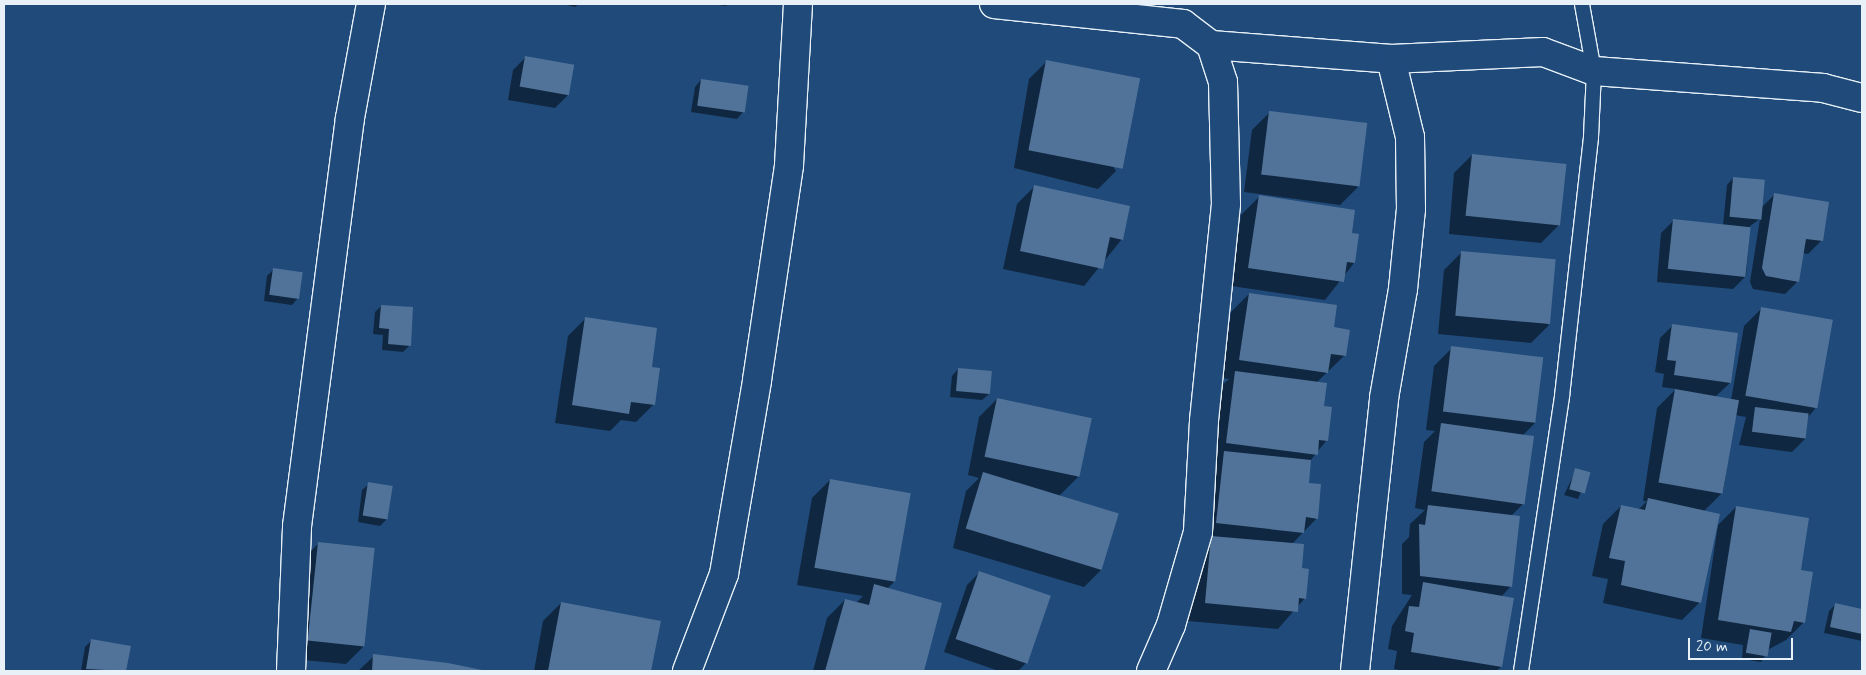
<!DOCTYPE html>
<html>
<head>
<meta charset="utf-8">
<style>
	body { margin:0 }
	#map { position:relative; width:1866px; height:675px; overflow:hidden; background:#1f4a7a; font-family:Mynerve,sans-serif }
	div>[style] { position:absolute }
	.shadow>* { inset:0; background:#0007; transform-origin:0 0 }
	.building>* { inset:0; background:#517399; transform-origin:0 0 }
	.roads { filter:drop-shadow(1px 0 #e8f1f8) drop-shadow(-1px 0 #e8f1f8) drop-shadow(0 1px #e8f1f8) drop-shadow(0 -1px #e8f1f8) }
	.lane>* { height:14px; margin:-7px; padding:0 7px; transform-origin:7px; border-radius:7px; background:#1f4a7a }
	.street>* { height:28px; margin:-14px; padding:0 14px; transform-origin:14px; border-radius:14px; background:#1f4a7a }
	span { translate:-50% -50%; white-space:nowrap; text-align:center; line-height:1.15; -webkit-text-stroke:4px #1f4a7a; paint-order:stroke }
	.frame { position:absolute; inset:0; border:5px solid #e8f1f8; pointer-events:none }
	.scale { position:absolute; left:1688px; top:638px; width:105px; height:22px; box-sizing:border-box; border:2px solid #e8f1f8; border-top:0; padding-left:6px; font-size:15px; line-height:18px; white-space:nowrap; color:#e8f1f8; -webkit-text-stroke:4px #1f4a7a; paint-order:stroke }
</style>
</head>
<body>
<div id="map">
	<div class="shadow">
		<i style="clip-path:polygon(563px 4px,579px 4px,575px 7px)"></i>
		<i style="clip-path:polygon(710px 4px,729px 4px,726px 6px)"></i>
		<i style="left:1862px;top:16px;width:25px;height:1px;rotate:90deg"></i>
		<i style="clip-path:polygon(526px 57px,568px 95px,555px 108px,508px 100px,513px 70px)"></i>
		<i style="clip-path:polygon(1047px 61px,1116px 171px,1098px 189px,1014px 168px,1029px 79px)"></i>
		<i style="clip-path:polygon(701px 80px,743px 112px,737px 119px,691px 112px,695px 87px)"></i>
		<i style="clip-path:polygon(1270px 112px,1358px 187px,1340px 205px,1244px 192px,1252px 130px)"></i>
		<i style="clip-path:polygon(1472px 155px,1559px 225px,1541px 243px,1449px 234px,1454px 173px)"></i>
		<i style="clip-path:polygon(1733px 178px,1761px 208px,1775px 194px,1828px 203px,1821px 241px,1808px 254px,1803px 253px,1798px 281px,1785px 294px,1753px 289px,1750px 282px,1760px 219px,1750px 226px,1746px 276px,1733px 289px,1657px 282px,1661px 233px,1674px 220px,1723px 225px,1727px 185px)"></i>
		<i style="clip-path:polygon(1035px 186px,1122px 239px,1084px 286px,1003px 269px,1017px 204px)"></i>
		<i style="clip-path:polygon(1259px 197px,1350px 234px,1354px 263px,1325px 300px,1231px 286px,1241px 215px)"></i>
		<i style="clip-path:polygon(1462px 252px,1549px 325px,1531px 343px,1438px 334px,1444px 270px)"></i>
		<i style="clip-path:polygon(274px 269px,298px 298px,292px 305px,264px 301px,267px 276px)"></i>
		<i style="clip-path:polygon(1249px 294px,1333px 328px,1345px 355px,1316px 383px,1322px 408px,1330px 409px,1326px 441px,1310px 461px,1307px 484px,1317px 518px,1291px 545px,1305px 598px,1278px 629px,1188px 621px,1217px 390px,1229px 379px,1222px 378px,1231px 312px)"></i>
		<i style="clip-path:polygon(381px 306px,409px 346px,403px 352px,382px 350px,383px 335px,373px 334px,375px 312px)"></i>
		<i style="clip-path:polygon(1762px 308px,1815px 409px,1808px 417px,1805px 439px,1792px 452px,1739px 445px,1746px 417px,1735px 415px,1723px 492px,1704px 511px,1700px 602px,1682px 620px,1603px 603px,1608px 579px,1592px 576px,1603px 524px,1621px 506px,1638px 510px,1647px 501px,1643px 501px,1657px 408px,1676px 389px,1662px 387px,1664px 374px,1655px 372px,1660px 338px,1673px 325px,1730px 383px,1715px 397px,1731px 400px,1744px 326px)"></i>
		<i style="clip-path:polygon(586px 318px,650px 368px,654px 404px,636px 422px,621px 420px,610px 431px,555px 423px,568px 336px)"></i>
		<i style="clip-path:polygon(1452px 348px,1535px 423px,1522px 436px,1523px 504px,1511px 516px,1511px 586px,1501px 597px,1501px 667px,1496px 671px,1405px 671px,1394px 669px,1397px 651px,1388px 649px,1392px 626px,1412px 595px,1402px 594px,1402px 544px,1409px 537px,1410px 524px,1425px 510px,1415px 508px,1424px 442px,1435px 431px,1426px 430px,1434px 366px)"></i>
		<i style="clip-path:polygon(958px 369px,989px 394px,982px 400px,950px 397px,952px 376px)"></i>
		<i style="clip-path:polygon(997px 399px,1078px 477px,1059px 496px,1102px 569px,1084px 587px,953px 548px,966px 491px,979px 478px,968px 475px,979px 417px)"></i>
		<i style="clip-path:polygon(1576px 470px,1589px 473px,1578px 499px,1564px 495px)"></i>
		<i style="clip-path:polygon(830px 480px,910px 494px,895px 581px,887px 589px,941px 604px,923px 671px,813px 671px,827px 618px,845px 600px,856px 603px,863px 596px,797px 585px,812px 498px)"></i>
		<i style="clip-path:polygon(369px 484px,387px 519px,380px 526px,358px 522px,362px 490px)"></i>
		<i style="clip-path:polygon(1736px 507px,1800px 571px,1804px 622px,1786px 640px,1769px 649px,1761px 662px,1742px 659px,1743px 645px,1701px 638px,1718px 525px)"></i>
		<i style="clip-path:polygon(319px 543px,364px 646px,346px 664px,292px 659px,301px 561px)"></i>
		<i style="clip-path:polygon(980px 572px,1026px 663px,1018px 671px,999px 671px,944px 652px,967px 585px)"></i>
		<i style="clip-path:polygon(561px 603px,659px 622px,650px 671px,534px 671px,543px 621px)"></i>
		<i style="clip-path:polygon(1835px 605px,1862px 610px,1862px 641px,1824px 633px,1829px 611px)"></i>
		<i style="clip-path:polygon(92px 640px,129px 647px,125px 671px,81px 671px,85px 647px)"></i>
		<i style="clip-path:polygon(374px 656px,448px 664px,486px 671px,358px 671px)"></i>
	</div>
	<div class="building">
		<i style="left:525px;top:56px;width:50px;height:31px;rotate:10deg"></i>
		<i style="left:1046px;top:60px;width:96px;height:92px;rotate:11deg"></i>
		<i style="left:701px;top:79px;width:48px;height:27px;rotate:8deg"></i>
		<i style="left:1269px;top:111px;width:99px;height:64px;rotate:7deg"></i>
		<i style="left:1472px;top:154px;width:95px;height:62px;rotate:6deg"></i>
		<i style="left:1733px;top:177px;width:32px;height:40px;rotate:5deg"></i>
		<i style="clip-path:polygon(1034px 185px,1130px 206px,1123px 240px,1110px 237px,1103px 269px,1020px 251px)"></i>
		<i style="clip-path:polygon(1774px 193px,1829px 202px,1823px 241px,1806px 239px,1799px 282px,1766px 276px,1762px 268px)"></i>
		<i style="clip-path:polygon(1259px 195px,1355px 210px,1352px 233px,1359px 234px,1355px 263px,1347px 262px,1344px 282px,1248px 268px)"></i>
		<i style="left:1673px;top:219px;width:78px;height:50px;rotate:6deg"></i>
		<i style="left:1461px;top:251px;width:95px;height:65px;rotate:5deg"></i>
		<i style="left:273px;top:268px;width:30px;height:27px;rotate:8deg"></i>
		<i style="clip-path:polygon(1249px 293px,1337px 305px,1334px 327px,1350px 330px,1346px 356px,1331px 354px,1328px 373px,1239px 360px)"></i>
		<i style="clip-path:polygon(381px 305px,413px 307px,411px 346px,388px 344px,389px 329px,379px 328px)"></i>
		<i style="left:1761px;top:307px;width:73px;height:90px;rotate:10deg"></i>
		<i style="clip-path:polygon(585px 317px,657px 328px,652px 367px,660px 368px,655px 405px,631px 402px,629px 414px,572px 405px)"></i>
		<i style="clip-path:polygon(1672px 324px,1738px 333px,1731px 383px,1674px 375px,1676px 361px,1667px 360px)"></i>
		<i style="left:1451px;top:346px;width:93px;height:66px;rotate:7deg"></i>
		<i style="left:958px;top:368px;width:34px;height:23px;rotate:5deg"></i>
		<i style="clip-path:polygon(1235px 371px,1327px 383px,1324px 406px,1332px 407px,1328px 441px,1319px 440px,1318px 455px,1226px 443px)"></i>
		<i style="left:1675px;top:389px;width:65px;height:95px;rotate:10deg"></i>
		<i style="left:997px;top:398px;width:97px;height:60px;rotate:12deg"></i>
		<i style="left:1755px;top:407px;width:54px;height:25px;rotate:7deg"></i>
		<i style="left:1441px;top:423px;width:94px;height:69px;rotate:8deg"></i>
		<i style="clip-path:polygon(1224px 451px,1311px 460px,1309px 483px,1321px 484px,1318px 519px,1306px 517px,1304px 533px,1216px 523px)"></i>
		<i style="left:1575px;top:468px;width:16px;height:22px;rotate:15deg"></i>
		<i style="left:983px;top:472px;width:142px;height:59px;rotate:17deg"></i>
		<i style="left:830px;top:479px;width:82px;height:90px;rotate:10deg"></i>
		<i style="left:368px;top:482px;width:25px;height:34px;rotate:9deg"></i>
		<i style="clip-path:polygon(1648px 498px,1720px 514px,1701px 603px,1621px 585px,1625px 561px,1609px 558px,1621px 505px,1645px 510px)"></i>
		<i style="clip-path:polygon(1428px 505px,1520px 516px,1512px 587px,1420px 576px,1419px 524px,1425px 525px)"></i>
		<i style="clip-path:polygon(1736px 506px,1809px 518px,1801px 570px,1813px 572px,1805px 623px,1794px 621px,1791px 632px,1718px 620px)"></i>
		<i style="clip-path:polygon(1211px 536px,1304px 544px,1302px 568px,1309px 569px,1306px 599px,1299px 598px,1298px 612px,1205px 603px)"></i>
		<i style="left:318px;top:542px;width:57px;height:99px;rotate:6deg"></i>
		<i style="left:979px;top:571px;width:76px;height:72px;rotate:19deg"></i>
		<i style="clip-path:polygon(1423px 582px,1514px 598px,1502px 667px,1411px 652px,1414px 633px,1405px 631px,1409px 606px,1419px 607px)"></i>
		<i style="clip-path:polygon(874px 584px,942px 603px,924px 671px,825px 671px,845px 599px,869px 605px)"></i>
		<i style="clip-path:polygon(561px 602px,661px 621px,651px 671px,548px 671px)"></i>
		<i style="clip-path:polygon(1835px 603px,1862px 609px,1862px 634px,1830px 627px)"></i>
		<i style="left:1750px;top:629px;width:22px;height:24px;rotate:10deg"></i>
		<i style="clip-path:polygon(91px 639px,131px 646px,126px 671px,86px 669px)"></i>
		<i style="clip-path:polygon(373px 654px,448px 663px,487px 671px,372px 671px)"></i>
	</div>
	<div class="roads">
		<div class="lane">
			<i style="left:1521px;top:671px;width:278px;rotate:-81.5deg"></i>
			<i style="left:1562px;top:396px;width:261px;rotate:-83.6deg"></i>
			<i style="left:1591px;top:137px;width:66px;rotate:-87.4deg"></i>
			<i style="left:1594px;top:71px;width:68px;rotate:-100.2deg"></i>
		</div>
		<div class="street">
			<i style="left:994px;top:4px;width:190px;rotate:6deg"></i>
			<i style="left:1183px;top:24px;width:35px;rotate:37deg"></i>
			<i style="left:1211px;top:45px;width:39px;rotate:72deg"></i>
			<i style="left:1223px;top:82px;width:122px;rotate:88.6deg"></i>
			<i style="left:1226px;top:204px;width:218px;rotate:95.8deg"></i>
			<i style="left:1204px;top:421px;width:111px;rotate:93.1deg"></i>
			<i style="left:1198px;top:532px;width:97px;rotate:106.2deg"></i>
			<i style="left:1171px;top:625px;width:50px;rotate:113.5deg"></i>
			<i style="left:1211px;top:45px;width:181px;rotate:4.4deg"></i>
			<i style="left:1391px;top:59px;width:152px;rotate:-2.6deg"></i>
			<i style="left:1543px;top:52px;width:54px;rotate:20.4deg"></i>
			<i style="left:1594px;top:71px;width:230px;rotate:4.2deg"></i>
			<i style="left:1823px;top:88px;width:40px;rotate:14.4deg"></i>
			<i style="left:291px;top:671px;width:145px;rotate:-87.6deg"></i>
			<i style="left:297px;top:526px;width:411px;rotate:-82.6deg"></i>
			<i style="left:350px;top:118px;width:116px;rotate:-79.6deg"></i>
			<i style="left:687px;top:671px;width:104px;rotate:-69.1deg"></i>
			<i style="left:724px;top:574px;width:197px;rotate:-80.3deg"></i>
			<i style="left:757px;top:380px;width:217px;rotate:-81.5deg"></i>
			<i style="left:789px;top:165px;width:161px;rotate:-86.8deg"></i>
			<i style="left:1355px;top:671px;width:275px;rotate:-83.9deg"></i>
			<i style="left:1384px;top:398px;width:111px;rotate:-80.1deg"></i>
			<i style="left:1403px;top:289px;width:80px;rotate:-84.3deg"></i>
			<i style="left:1411px;top:209px;width:72px;rotate:-90.8deg"></i>
			<i style="left:1410px;top:137px;width:80px;rotate:-103.7deg"></i>
		</div>
	</div>
	<div class="frame"></div>
	<div class="scale">20 m</div>
</div>
</body>
</html>
